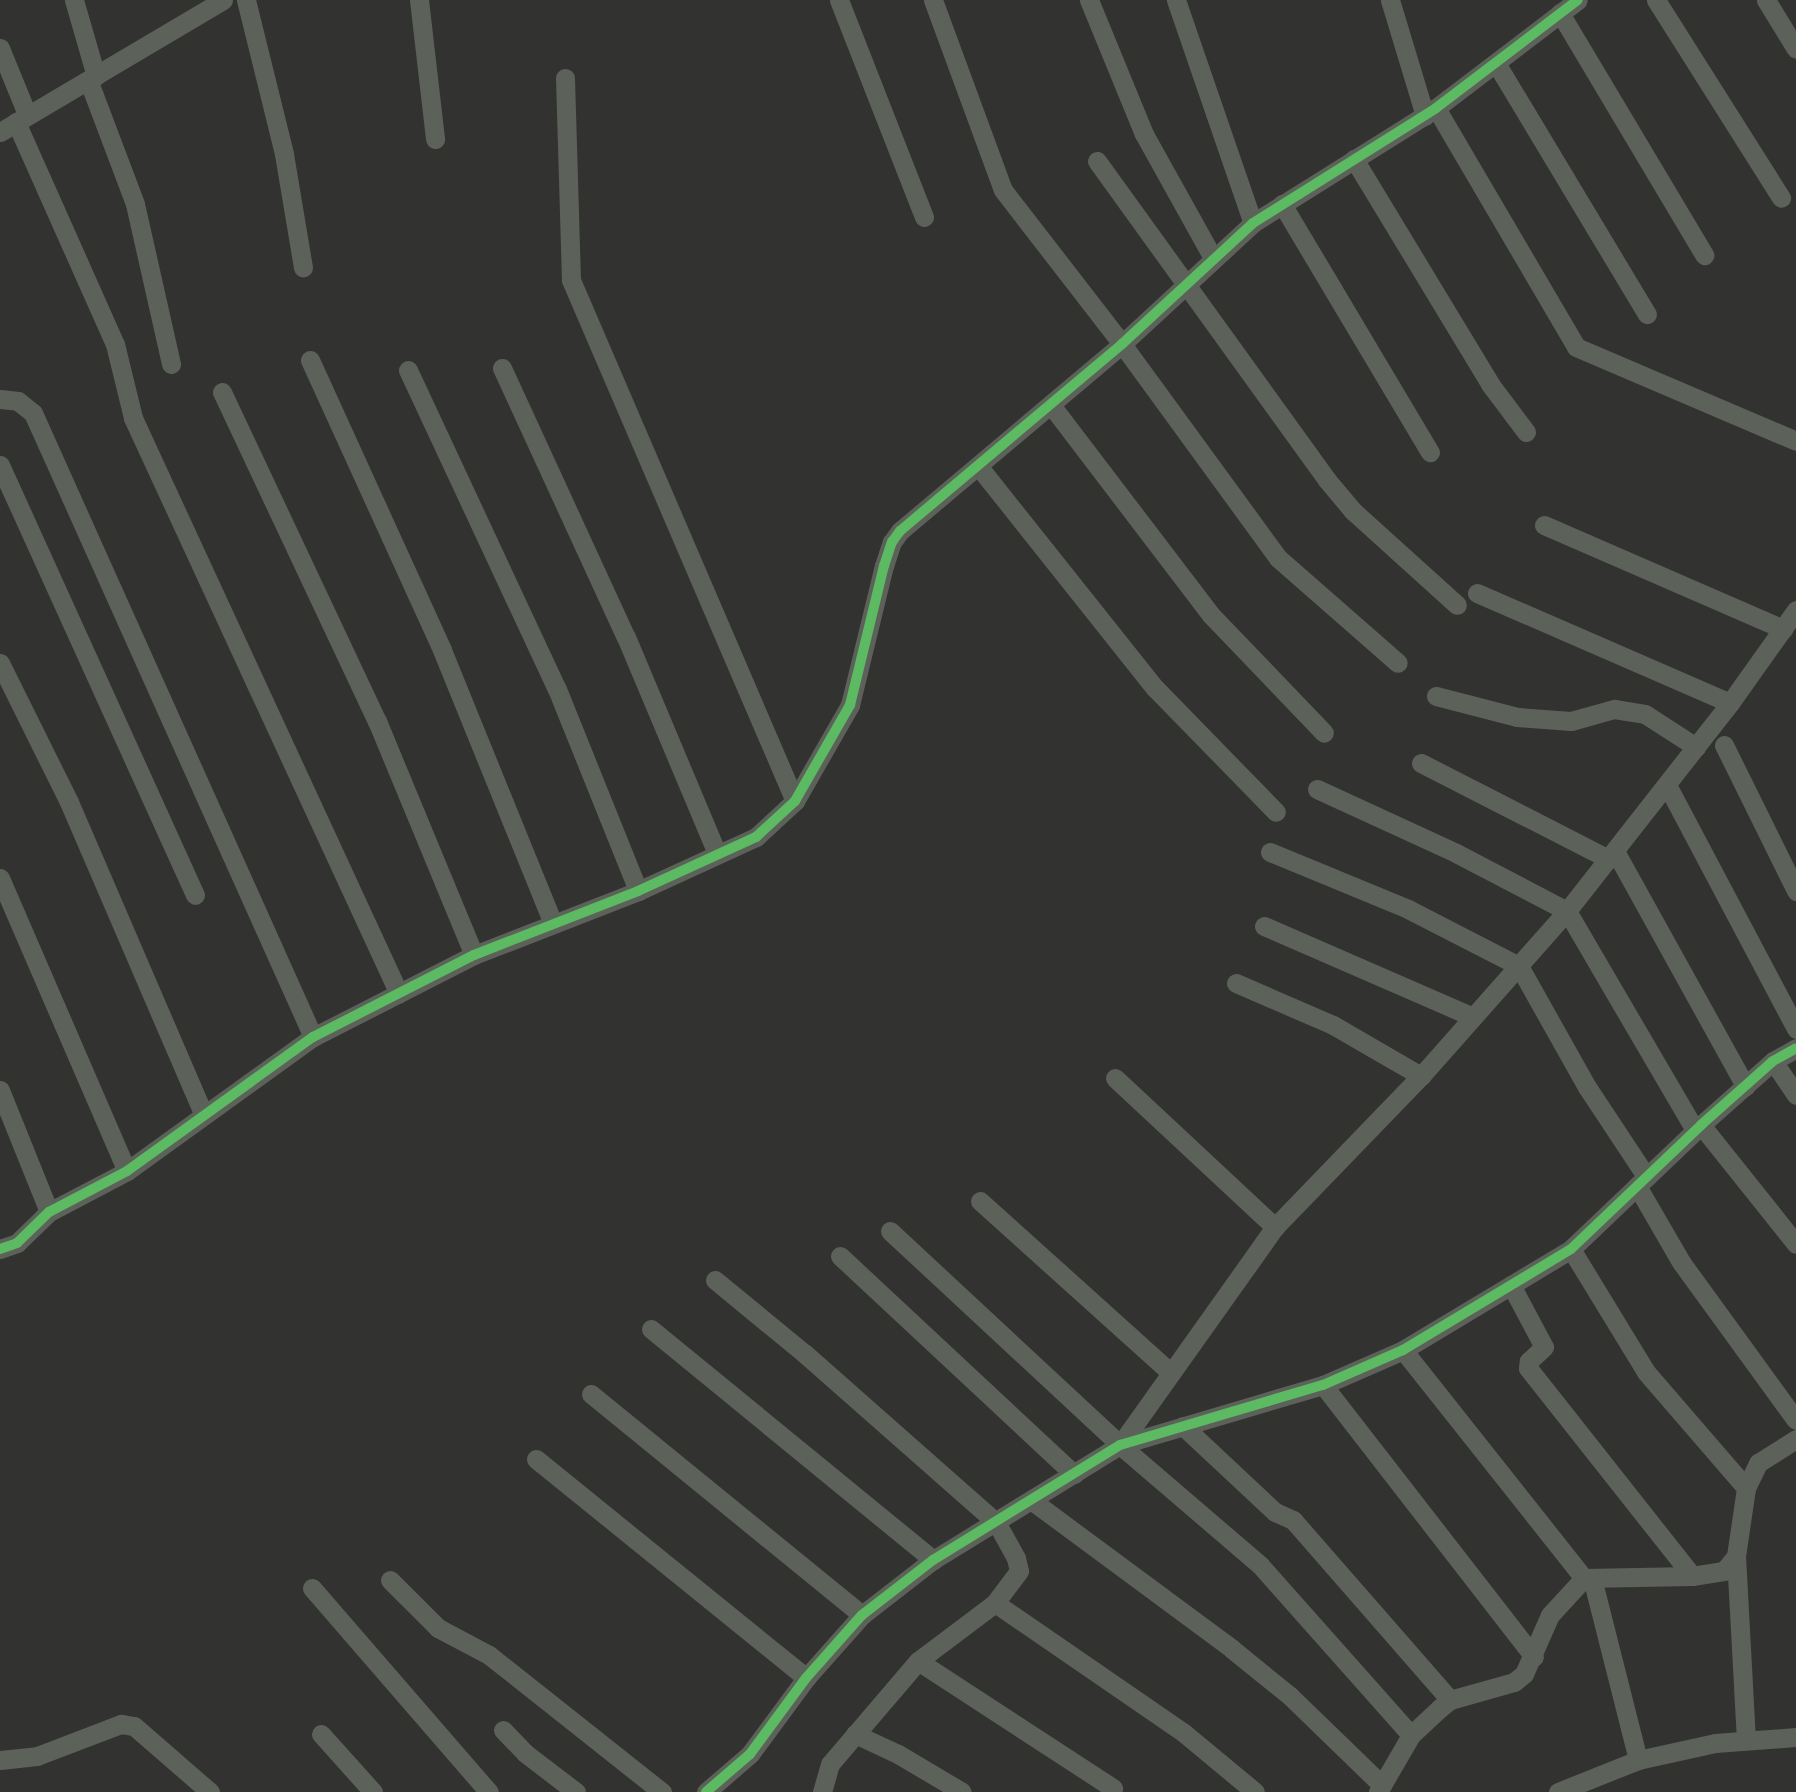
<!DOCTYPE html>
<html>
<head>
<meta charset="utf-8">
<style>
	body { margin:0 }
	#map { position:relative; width:1796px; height:1792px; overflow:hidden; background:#323331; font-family:Raleway,sans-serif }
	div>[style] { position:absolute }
	.minor>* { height:19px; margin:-9.5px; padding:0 9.5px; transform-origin:9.5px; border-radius:9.5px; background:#5c6259 }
	.cycleway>* { height:10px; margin:-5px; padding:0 5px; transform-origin:5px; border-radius:5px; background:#5cba63 }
	span { translate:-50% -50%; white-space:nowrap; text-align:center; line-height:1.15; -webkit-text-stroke:7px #191b19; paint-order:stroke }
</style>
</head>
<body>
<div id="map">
	<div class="minor">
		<i style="left:74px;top:0;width:79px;rotate:73.9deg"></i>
		<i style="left:246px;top:0;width:159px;rotate:76.1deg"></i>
		<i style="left:284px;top:154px;width:115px;rotate:80.5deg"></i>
		<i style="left:419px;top:0;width:140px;rotate:83.4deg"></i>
		<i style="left:839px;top:0;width:233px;rotate:68.6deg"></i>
		<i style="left:933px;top:0;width:202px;rotate:69.8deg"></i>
		<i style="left:1003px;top:190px;width:195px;rotate:52.3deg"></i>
		<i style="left:1122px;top:344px;width:265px;rotate:53.9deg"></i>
		<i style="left:1278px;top:558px;width:159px;rotate:41.2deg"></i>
		<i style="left:1089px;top:0;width:145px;rotate:67.7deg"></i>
		<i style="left:1144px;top:134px;width:142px;rotate:60.9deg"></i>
		<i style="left:1176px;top:0;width:236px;rotate:71deg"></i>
		<i style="left:1390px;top:0;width:121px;rotate:73.2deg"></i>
		<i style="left:1656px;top:0;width:234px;rotate:57.7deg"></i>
		<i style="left:1766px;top:0;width:57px;rotate:58.5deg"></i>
		<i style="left:1560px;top:13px;width:282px;rotate:59.2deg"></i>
		<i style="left:0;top:48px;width:71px;rotate:67.8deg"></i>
		<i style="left:1496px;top:63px;width:293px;rotate:59deg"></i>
		<i style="left:565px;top:78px;width:202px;rotate:88.3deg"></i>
		<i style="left:571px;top:280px;width:567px;rotate:66.74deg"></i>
		<i style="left:89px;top:82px;width:130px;rotate:69.3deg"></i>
		<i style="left:135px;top:204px;width:164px;rotate:77.3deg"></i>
		<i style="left:1436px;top:108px;width:277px;rotate:59.6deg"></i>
		<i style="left:1576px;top:347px;width:239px;rotate:23.1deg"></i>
		<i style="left:16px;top:122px;width:243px;rotate:66deg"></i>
		<i style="left:115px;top:344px;width:76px;rotate:76.3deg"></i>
		<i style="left:133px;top:418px;width:634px;rotate:65.21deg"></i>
		<i style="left:0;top:132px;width:259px;rotate:-30.6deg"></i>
		<i style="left:1354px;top:159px;width:263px;rotate:58.8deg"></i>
		<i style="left:1490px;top:384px;width:60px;rotate:53.1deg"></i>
		<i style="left:1097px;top:161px;width:393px;rotate:54.2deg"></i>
		<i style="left:1327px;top:480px;width:40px;rotate:50deg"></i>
		<i style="left:1353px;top:511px;width:140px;rotate:42.1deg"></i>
		<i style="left:1282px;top:204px;width:289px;rotate:59.2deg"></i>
		<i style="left:310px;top:360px;width:319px;rotate:65.5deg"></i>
		<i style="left:442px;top:650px;width:295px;rotate:67.9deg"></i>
		<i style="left:502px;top:368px;width:296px;rotate:65.3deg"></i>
		<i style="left:626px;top:637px;width:235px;rotate:67.2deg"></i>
		<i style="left:408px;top:370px;width:352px;rotate:65deg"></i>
		<i style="left:557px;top:689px;width:218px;rotate:68.1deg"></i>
		<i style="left:222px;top:392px;width:364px;rotate:64.8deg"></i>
		<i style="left:377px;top:721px;width:253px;rotate:67.5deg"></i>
		<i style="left:0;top:399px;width:18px;rotate:6deg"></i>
		<i style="left:18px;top:401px;width:19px;rotate:39deg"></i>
		<i style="left:33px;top:413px;width:684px;rotate:65.83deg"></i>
		<i style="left:1051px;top:405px;width:264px;rotate:52.7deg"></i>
		<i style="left:1211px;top:615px;width:163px;rotate:46.2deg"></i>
		<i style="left:0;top:465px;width:472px;rotate:65.6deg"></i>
		<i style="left:979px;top:467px;width:283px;rotate:51.5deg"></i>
		<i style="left:1155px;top:688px;width:173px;rotate:45.7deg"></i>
		<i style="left:1544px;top:525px;width:261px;rotate:23.5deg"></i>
		<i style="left:1477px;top:593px;width:276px;rotate:23.5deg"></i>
		<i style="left:0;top:663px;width:155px;rotate:63.6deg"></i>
		<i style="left:69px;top:802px;width:339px;rotate:66.7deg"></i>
		<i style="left:1436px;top:696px;width:84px;rotate:14.5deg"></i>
		<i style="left:1517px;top:717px;width:54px;rotate:4.2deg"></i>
		<i style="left:1571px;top:721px;width:45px;rotate:-15.6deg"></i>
		<i style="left:1614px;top:709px;width:31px;rotate:9deg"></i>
		<i style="left:1645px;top:714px;width:61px;rotate:32.9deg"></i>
		<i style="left:1724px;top:745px;width:163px;rotate:63.7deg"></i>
		<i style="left:1421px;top:763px;width:211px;rotate:27.1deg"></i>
		<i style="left:1667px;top:785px;width:276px;rotate:62.1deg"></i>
		<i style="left:1317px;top:789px;width:153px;rotate:24.7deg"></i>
		<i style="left:1456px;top:853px;width:125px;rotate:27.6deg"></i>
		<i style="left:1567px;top:911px;width:254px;rotate:59.7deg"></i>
		<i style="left:1615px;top:851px;width:269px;rotate:61deg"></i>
		<i style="left:1270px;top:852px;width:149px;rotate:22.4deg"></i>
		<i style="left:1408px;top:909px;width:125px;rotate:27.2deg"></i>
		<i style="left:1519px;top:966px;width:139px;rotate:60.7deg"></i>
		<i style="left:1587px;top:1087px;width:107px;rotate:56.5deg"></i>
		<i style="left:0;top:878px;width:319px;rotate:66.6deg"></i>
		<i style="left:1264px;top:926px;width:228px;rotate:23.5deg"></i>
		<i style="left:1236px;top:983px;width:106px;rotate:23.4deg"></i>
		<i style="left:1333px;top:1025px;width:102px;rotate:30.1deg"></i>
		<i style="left:1773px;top:1061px;width:41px;rotate:55.9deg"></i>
		<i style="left:1115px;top:1078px;width:219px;rotate:43deg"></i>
		<i style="left:0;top:1090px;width:131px;rotate:68.1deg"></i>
		<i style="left:1701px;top:1125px;width:152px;rotate:51.4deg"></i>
		<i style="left:1637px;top:1186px;width:88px;rotate:59.9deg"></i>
		<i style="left:1681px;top:1262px;width:195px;rotate:54deg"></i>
		<i style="left:980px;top:1201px;width:257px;rotate:42deg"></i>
		<i style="left:890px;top:1231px;width:314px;rotate:42.9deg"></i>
		<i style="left:1120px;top:1445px;width:184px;rotate:40.6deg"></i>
		<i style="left:1260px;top:1565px;width:227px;rotate:48.4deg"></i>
		<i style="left:0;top:1249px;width:18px;rotate:-19deg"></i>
		<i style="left:17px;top:1243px;width:45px;rotate:-44.1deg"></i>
		<i style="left:49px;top:1212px;width:88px;rotate:-27.7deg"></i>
		<i style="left:127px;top:1171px;width:229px;rotate:-35.8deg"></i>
		<i style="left:313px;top:1037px;width:181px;rotate:-27deg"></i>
		<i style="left:474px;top:955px;width:176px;rotate:-21.3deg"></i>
		<i style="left:638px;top:891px;width:130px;rotate:-24.6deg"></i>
		<i style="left:756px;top:837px;width:53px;rotate:-42.7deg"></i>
		<i style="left:795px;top:801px;width:111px;rotate:-60.2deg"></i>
		<i style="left:850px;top:705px;width:143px;rotate:-76.3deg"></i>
		<i style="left:884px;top:566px;width:25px;rotate:-72deg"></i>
		<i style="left:892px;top:542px;width:14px;rotate:-54deg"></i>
		<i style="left:900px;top:531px;width:290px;rotate:-40.1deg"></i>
		<i style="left:1122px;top:344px;width:178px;rotate:-42.7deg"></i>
		<i style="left:1253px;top:223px;width:216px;rotate:-32.1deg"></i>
		<i style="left:1436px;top:108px;width:178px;rotate:-37.3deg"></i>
		<i style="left:1571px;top:1249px;width:144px;rotate:58.6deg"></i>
		<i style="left:1646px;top:1372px;width:153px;rotate:49.2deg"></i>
		<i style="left:840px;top:1256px;width:320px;rotate:43deg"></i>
		<i style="left:715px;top:1280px;width:115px;rotate:39.4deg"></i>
		<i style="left:804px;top:1353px;width:256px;rotate:41.4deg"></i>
		<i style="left:996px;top:1522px;width:41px;rotate:60.9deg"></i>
		<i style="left:1016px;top:1558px;width:13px;rotate:77deg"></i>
		<i style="left:1019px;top:1571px;width:40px;rotate:127deg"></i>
		<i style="left:995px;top:1603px;width:96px;rotate:143deg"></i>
		<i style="left:918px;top:1661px;width:135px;rotate:130.5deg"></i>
		<i style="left:830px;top:1764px;width:29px;rotate:106deg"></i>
		<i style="left:1511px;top:1285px;width:70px;rotate:62deg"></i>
		<i style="left:1544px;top:1347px;width:21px;rotate:137deg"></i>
		<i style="left:1529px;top:1361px;width:7px;rotate:98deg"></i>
		<i style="left:1528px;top:1368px;width:265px;rotate:51.7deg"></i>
		<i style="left:651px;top:1329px;width:365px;rotate:39.3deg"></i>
		<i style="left:1403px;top:1350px;width:291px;rotate:51.6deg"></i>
		<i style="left:1323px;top:1385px;width:344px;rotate:52.2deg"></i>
		<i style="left:591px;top:1394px;width:350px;rotate:39.2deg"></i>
		<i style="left:1183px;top:1426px;width:126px;rotate:43.1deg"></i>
		<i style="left:1275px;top:1512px;width:20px;rotate:24deg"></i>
		<i style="left:1293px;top:1520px;width:239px;rotate:48.9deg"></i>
		<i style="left:1120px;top:1445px;width:267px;rotate:-54.6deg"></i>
		<i style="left:1275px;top:1227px;width:210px;rotate:-46deg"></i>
		<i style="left:1421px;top:1076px;width:220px;rotate:-48.5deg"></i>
		<i style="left:1567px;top:911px;width:264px;rotate:-51.9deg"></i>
		<i style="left:1730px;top:703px;width:114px;rotate:-54.6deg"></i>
		<i style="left:536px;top:1459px;width:348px;rotate:39deg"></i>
		<i style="left:1031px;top:1500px;width:250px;rotate:36.5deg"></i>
		<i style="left:1232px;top:1649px;width:75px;rotate:39deg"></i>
		<i style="left:1290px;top:1696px;width:128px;rotate:44.1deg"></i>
		<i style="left:1736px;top:1556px;width:183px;rotate:86.9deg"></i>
		<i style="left:1592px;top:1578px;width:188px;rotate:75.8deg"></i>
		<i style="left:390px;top:1580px;width:68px;rotate:45deg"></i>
		<i style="left:438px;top:1628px;width:58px;rotate:27.9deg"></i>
		<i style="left:489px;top:1655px;width:221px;rotate:38.4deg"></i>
		<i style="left:312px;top:1588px;width:270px;rotate:49.1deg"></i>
		<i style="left:995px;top:1603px;width:229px;rotate:34.5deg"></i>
		<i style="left:1184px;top:1733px;width:92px;rotate:39.7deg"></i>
		<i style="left:918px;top:1661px;width:233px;rotate:33.1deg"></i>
		<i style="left:503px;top:1730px;width:32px;rotate:46deg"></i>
		<i style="left:525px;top:1753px;width:64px;rotate:37.4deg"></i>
		<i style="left:321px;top:1734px;width:78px;rotate:48.1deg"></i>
		<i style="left:855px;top:1734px;width:47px;rotate:24.9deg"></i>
		<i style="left:898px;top:1754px;width:74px;rotate:30.7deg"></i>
		<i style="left:0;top:1760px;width:37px;rotate:-6deg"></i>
		<i style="left:37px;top:1756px;width:90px;rotate:-20.9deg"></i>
		<i style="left:121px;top:1724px;width:13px;rotate:9deg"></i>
		<i style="left:134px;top:1726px;width:101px;rotate:41deg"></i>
		<i style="left:706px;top:1792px;width:58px;rotate:-40.8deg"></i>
		<i style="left:750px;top:1754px;width:94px;rotate:-53.6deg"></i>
		<i style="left:806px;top:1678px;width:84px;rotate:-48.4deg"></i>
		<i style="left:862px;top:1615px;width:90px;rotate:-37.8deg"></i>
		<i style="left:933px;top:1560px;width:220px;rotate:-31.6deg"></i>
		<i style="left:1120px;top:1445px;width:212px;rotate:-16.5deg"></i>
		<i style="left:1323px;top:1385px;width:87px;rotate:-23.6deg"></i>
		<i style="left:1403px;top:1350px;width:196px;rotate:-31deg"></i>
		<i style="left:1571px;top:1249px;width:180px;rotate:-43.6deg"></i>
		<i style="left:1701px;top:1125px;width:96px;rotate:-41.6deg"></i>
		<i style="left:1773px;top:1061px;width:26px;rotate:-29deg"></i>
		<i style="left:1378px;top:1792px;width:66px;rotate:-59.9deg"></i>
		<i style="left:1411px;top:1735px;width:40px;rotate:-43deg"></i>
		<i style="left:1440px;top:1708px;width:13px;rotate:-39deg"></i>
		<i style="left:1450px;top:1700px;width:66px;rotate:-15.7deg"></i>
		<i style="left:1514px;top:1682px;width:13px;rotate:-39deg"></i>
		<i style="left:1524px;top:1674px;width:64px;rotate:-66.2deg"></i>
		<i style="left:1550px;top:1615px;width:50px;rotate:-47.4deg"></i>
		<i style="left:1584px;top:1578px;width:108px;rotate:-1.1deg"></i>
		<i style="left:1692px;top:1576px;width:32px;rotate:-9deg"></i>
		<i style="left:1724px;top:1571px;width:19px;rotate:-51deg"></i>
		<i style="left:1736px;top:1556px;width:69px;rotate:-81.6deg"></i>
		<i style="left:1746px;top:1488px;width:28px;rotate:-64deg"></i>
		<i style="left:1758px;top:1463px;width:45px;rotate:-32.3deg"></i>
		<i style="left:1558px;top:1792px;width:86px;rotate:-21.8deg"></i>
		<i style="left:1638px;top:1760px;width:79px;rotate:-12.4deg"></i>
		<i style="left:1715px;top:1743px;width:81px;rotate:-4.2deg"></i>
	</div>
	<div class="cycleway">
		<i style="left:0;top:1249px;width:18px;rotate:-19deg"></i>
		<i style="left:17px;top:1243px;width:45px;rotate:-44.1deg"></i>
		<i style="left:49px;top:1212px;width:88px;rotate:-27.7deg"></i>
		<i style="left:127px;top:1171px;width:229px;rotate:-35.8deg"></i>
		<i style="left:313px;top:1037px;width:181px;rotate:-27deg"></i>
		<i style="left:474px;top:955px;width:176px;rotate:-21.3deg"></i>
		<i style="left:638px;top:891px;width:130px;rotate:-24.6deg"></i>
		<i style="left:756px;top:837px;width:53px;rotate:-42.7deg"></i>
		<i style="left:795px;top:801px;width:111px;rotate:-60.2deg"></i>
		<i style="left:850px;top:705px;width:143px;rotate:-76.3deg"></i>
		<i style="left:884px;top:566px;width:25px;rotate:-72deg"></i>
		<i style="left:892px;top:542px;width:14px;rotate:-54deg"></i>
		<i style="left:900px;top:531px;width:290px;rotate:-40.1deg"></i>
		<i style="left:1122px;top:344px;width:178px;rotate:-42.7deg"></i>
		<i style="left:1253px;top:223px;width:216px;rotate:-32.1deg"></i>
		<i style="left:1436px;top:108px;width:178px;rotate:-37.3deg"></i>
		<i style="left:706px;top:1792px;width:58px;rotate:-40.8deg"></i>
		<i style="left:750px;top:1754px;width:94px;rotate:-53.6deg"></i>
		<i style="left:806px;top:1678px;width:84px;rotate:-48.4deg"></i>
		<i style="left:862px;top:1615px;width:90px;rotate:-37.8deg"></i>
		<i style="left:933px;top:1560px;width:220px;rotate:-31.6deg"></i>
		<i style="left:1120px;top:1445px;width:212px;rotate:-16.5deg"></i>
		<i style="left:1323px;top:1385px;width:87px;rotate:-23.6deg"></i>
		<i style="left:1403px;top:1350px;width:196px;rotate:-31deg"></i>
		<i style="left:1571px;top:1249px;width:180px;rotate:-43.6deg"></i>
		<i style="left:1701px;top:1125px;width:96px;rotate:-41.6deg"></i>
		<i style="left:1773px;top:1061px;width:26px;rotate:-29deg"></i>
	</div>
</div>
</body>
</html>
